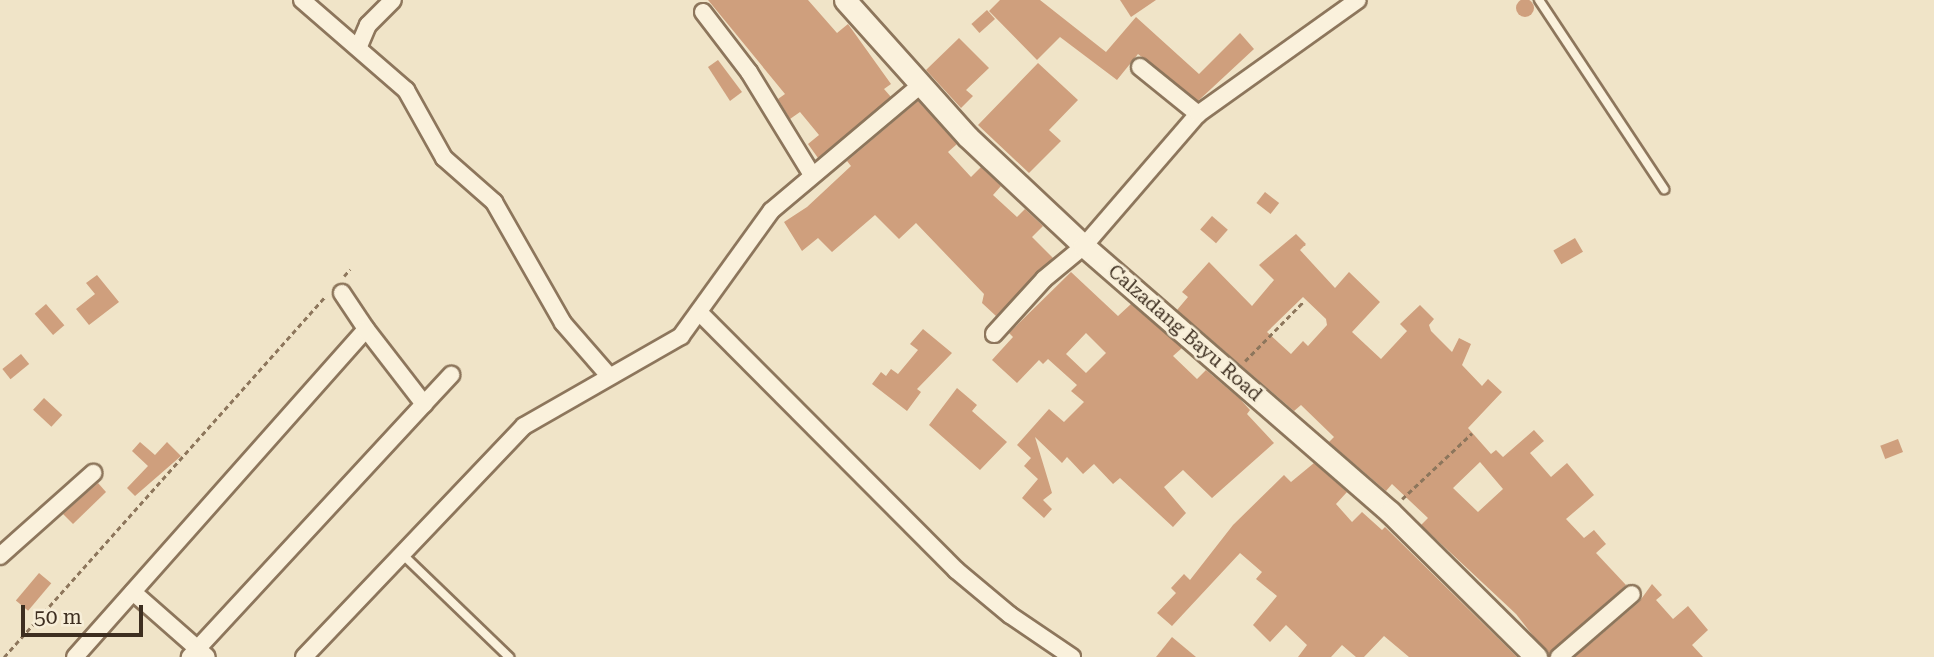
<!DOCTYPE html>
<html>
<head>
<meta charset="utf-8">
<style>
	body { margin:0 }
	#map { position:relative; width:1934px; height:657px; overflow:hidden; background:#f0e4c8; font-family:"Roboto Serif",serif }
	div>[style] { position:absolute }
	.building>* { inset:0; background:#cf9f7d; transform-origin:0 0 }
	.round { border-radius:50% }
	.path>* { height:2.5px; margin-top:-1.25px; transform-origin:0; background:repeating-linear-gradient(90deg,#8d765c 0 5px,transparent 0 8.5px) }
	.roads { filter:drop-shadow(2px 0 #8d765c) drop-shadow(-2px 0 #8d765c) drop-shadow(0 2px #8d765c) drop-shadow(0 -2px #8d765c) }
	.lane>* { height:8px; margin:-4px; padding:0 4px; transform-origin:4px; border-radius:4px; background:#faf1dc }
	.street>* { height:16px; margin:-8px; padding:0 8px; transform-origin:8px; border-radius:8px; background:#faf1dc }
	.secondary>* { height:21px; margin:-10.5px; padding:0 10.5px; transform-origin:10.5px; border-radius:10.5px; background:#faf1dc }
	span { translate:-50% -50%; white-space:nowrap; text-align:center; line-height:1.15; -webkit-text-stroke:5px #f7eed8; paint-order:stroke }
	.street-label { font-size:19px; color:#3d2e20 }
	.scale { position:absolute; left:21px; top:605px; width:122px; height:32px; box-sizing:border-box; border:4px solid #3d2e20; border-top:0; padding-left:9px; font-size:21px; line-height:24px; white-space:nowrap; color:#3d2e20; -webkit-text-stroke:5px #f7eed8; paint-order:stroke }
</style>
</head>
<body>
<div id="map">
	<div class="building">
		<i class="round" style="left:1516px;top:-1px;width:18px;height:18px"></i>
		<i style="clip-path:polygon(708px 0,808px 0,837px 33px,848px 24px,891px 84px,884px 89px,891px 97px,818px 158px,808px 144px,819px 135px,800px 112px,790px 119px,778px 99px,785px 94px)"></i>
		<i style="clip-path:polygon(1000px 0,1040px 0,1106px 52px,1136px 17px,1199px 74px,1240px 33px,1254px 49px,1198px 101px,1138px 54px,1117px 80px,1060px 37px,1037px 60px,989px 11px)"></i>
		<i style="clip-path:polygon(1120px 0,1156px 0,1131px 17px)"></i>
		<i style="left:987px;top:10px;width:12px;height:21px;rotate:48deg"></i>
		<i style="clip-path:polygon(959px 38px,989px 68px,966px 90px,973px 96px,961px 108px,926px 70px)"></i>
		<i style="clip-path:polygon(718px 60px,742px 92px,730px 101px,708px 67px)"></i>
		<i style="clip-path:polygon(1038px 63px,1078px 100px,1049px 130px,1061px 141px,1029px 173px,978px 125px)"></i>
		<i style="clip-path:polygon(918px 101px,957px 144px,948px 152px,971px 177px,981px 167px,1001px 186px,993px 195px,1017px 217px,1025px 209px,1043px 226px,1032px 237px,1053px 258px,996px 316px,982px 303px,984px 294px,916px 223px,899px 239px,875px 215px,832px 252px,818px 238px,802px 251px,784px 222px,807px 207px,851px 166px,847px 161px)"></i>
		<i style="left:1265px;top:192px;width:18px;height:14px;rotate:38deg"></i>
		<i style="left:1212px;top:216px;width:21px;height:18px;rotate:41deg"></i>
		<i style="clip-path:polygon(evenodd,1296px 234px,1306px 244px,1300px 250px,1335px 288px,1349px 272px,1380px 302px,1352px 332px,1381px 359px,1407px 331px,1400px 324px,1420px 305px,1434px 319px,1429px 325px,1431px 331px,1452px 352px,1459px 338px,1471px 344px,1462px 365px,1482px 386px,1488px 379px,1502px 392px,1468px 428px,1491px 454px,1496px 450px,1503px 457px,1534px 430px,1544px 441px,1530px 453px,1551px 477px,1567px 463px,1594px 495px,1566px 519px,1584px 538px,1594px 530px,1606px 544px,1596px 553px,1626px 585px,1549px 656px,1516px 614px,1421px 525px,1428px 518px,1392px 484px,1386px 491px,1329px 442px,1334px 437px,1301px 405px,1294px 411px,1177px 310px,1188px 297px,1182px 292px,1209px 262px,1252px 306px,1274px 280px,1259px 265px,1296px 234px,1303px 297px,1326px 319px,1327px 325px,1308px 346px,1303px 341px,1291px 354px,1267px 332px,1303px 297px,1296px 234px,1480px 462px,1503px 489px,1478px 512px,1453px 488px,1480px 462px)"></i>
		<i style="left:1575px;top:238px;width:16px;height:25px;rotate:60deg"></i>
		<i style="clip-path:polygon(evenodd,1071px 272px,1118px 316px,1131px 304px,1182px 348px,1173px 356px,1197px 379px,1206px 370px,1240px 399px,1250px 410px,1247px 414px,1274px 443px,1212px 498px,1183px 470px,1164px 487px,1186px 513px,1173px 527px,1120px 478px,1113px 484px,1094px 464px,1083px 474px,1067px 457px,1062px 463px,1035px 437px,1052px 493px,1043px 500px,1052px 509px,1044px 518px,1022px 498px,1038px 479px,1024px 466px,1031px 458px,1017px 445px,1049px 409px,1064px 422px,1084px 402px,1071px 391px,1077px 385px,1048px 359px,1043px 364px,1039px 360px,1017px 383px,992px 360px,1013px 337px,1009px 333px,1071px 272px,1086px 333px,1106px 353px,1086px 373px,1066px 354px,1086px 333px)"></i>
		<i style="clip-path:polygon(97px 275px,119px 302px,89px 325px,76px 309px,95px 294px,86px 283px)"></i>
		<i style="left:46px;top:304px;width:28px;height:15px;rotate:49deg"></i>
		<i style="clip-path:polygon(923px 329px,952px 353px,917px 389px,921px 392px,907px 411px,872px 384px,881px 372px,886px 376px,891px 369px,898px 374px,918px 350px,910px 344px)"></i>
		<i style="left:21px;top:354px;width:13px;height:24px;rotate:51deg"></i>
		<i style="clip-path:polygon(957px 388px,977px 405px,972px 411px,1007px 442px,980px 470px,929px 425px)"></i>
		<i style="left:44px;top:398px;width:25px;height:16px;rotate:43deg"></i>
		<i style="left:1898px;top:439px;width:14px;height:19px;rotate:69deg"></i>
		<i style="clip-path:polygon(140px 442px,155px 455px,167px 442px,181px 456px,135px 496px,127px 488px,148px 466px,132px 451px)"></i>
		<i style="clip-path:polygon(1314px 463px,1347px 492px,1336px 504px,1352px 522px,1362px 512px,1382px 530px,1385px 527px,1517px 657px,1409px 657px,1384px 636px,1364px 657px,1356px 657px,1342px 645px,1331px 657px,1298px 657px,1307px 645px,1286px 625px,1270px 642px,1253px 625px,1277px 596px,1256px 579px,1262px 572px,1240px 553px,1172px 626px,1157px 613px,1176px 593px,1171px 588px,1184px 574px,1190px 580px,1233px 525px,1284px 475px,1291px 482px)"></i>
		<i style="clip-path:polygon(98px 483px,106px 492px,73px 524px,63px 514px)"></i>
		<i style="left:39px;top:573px;width:16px;height:36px;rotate:40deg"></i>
		<i style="clip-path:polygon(1652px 584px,1662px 595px,1656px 600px,1673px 619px,1688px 606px,1708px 630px,1692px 645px,1703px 657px,1575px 657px,1639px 602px)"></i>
		<i style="clip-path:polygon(1172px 637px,1196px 657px,1156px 657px)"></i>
	</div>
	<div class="path">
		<i style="left:344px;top:276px;width:9px;rotate:-49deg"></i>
		<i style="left:1245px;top:361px;width:83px;rotate:-45.5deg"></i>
		<i style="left:1402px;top:499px;width:96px;rotate:-43.3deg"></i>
		<i style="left:4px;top:657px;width:484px;rotate:-48.3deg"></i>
	</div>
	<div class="roads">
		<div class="lane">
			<i style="left:1539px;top:0;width:227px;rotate:56.5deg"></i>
			<i style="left:402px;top:554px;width:149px;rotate:43.9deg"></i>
		</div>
		<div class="street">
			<i style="left:302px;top:0;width:138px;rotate:40.9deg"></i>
			<i style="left:406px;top:90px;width:78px;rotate:60.8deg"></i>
			<i style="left:444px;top:158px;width:67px;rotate:41.3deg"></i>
			<i style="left:494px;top:202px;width:139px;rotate:60.3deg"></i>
			<i style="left:563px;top:323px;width:70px;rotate:49deg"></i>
			<i style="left:703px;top:12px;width:76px;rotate:52.5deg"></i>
			<i style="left:749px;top:72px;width:119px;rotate:58.5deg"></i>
			<i style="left:359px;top:46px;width:23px;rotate:-67deg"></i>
			<i style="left:368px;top:25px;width:35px;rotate:-45deg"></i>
			<i style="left:1140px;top:67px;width:75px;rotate:39deg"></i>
			<i style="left:342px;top:293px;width:43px;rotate:56.3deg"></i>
			<i style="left:699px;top:312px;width:364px;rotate:45.1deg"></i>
			<i style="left:956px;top:570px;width:70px;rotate:39.8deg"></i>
			<i style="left:1010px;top:615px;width:75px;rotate:34.1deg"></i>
			<i style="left:994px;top:334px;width:74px;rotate:-47.7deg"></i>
			<i style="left:1044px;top:279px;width:52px;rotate:-39.5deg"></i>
			<i style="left:1084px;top:246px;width:174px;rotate:-49.2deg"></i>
			<i style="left:1198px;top:114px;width:196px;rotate:-35.5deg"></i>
			<i style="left:424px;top:404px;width:40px;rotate:-47deg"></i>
			<i style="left:0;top:556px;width:125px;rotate:-41.7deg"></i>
			<i style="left:133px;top:592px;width:98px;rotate:41.3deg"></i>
			<i style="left:75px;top:657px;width:438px;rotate:-48.4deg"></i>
			<i style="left:366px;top:329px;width:95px;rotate:52.3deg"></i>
			<i style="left:424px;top:404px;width:345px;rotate:132.8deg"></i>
			<i style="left:304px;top:657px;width:319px;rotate:-46.4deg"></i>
			<i style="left:524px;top:426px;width:181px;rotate:-29.8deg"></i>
			<i style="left:681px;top:336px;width:154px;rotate:-54.2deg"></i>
			<i style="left:771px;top:211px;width:197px;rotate:-40.1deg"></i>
			<i style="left:1559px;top:657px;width:96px;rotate:-40.8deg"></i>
		</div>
		<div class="secondary">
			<i style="left:845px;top:0;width:184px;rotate:48.1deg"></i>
			<i style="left:968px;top:137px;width:159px;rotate:43.2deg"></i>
			<i style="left:1084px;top:246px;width:405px;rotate:41deg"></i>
			<i style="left:1390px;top:512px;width:206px;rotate:44.8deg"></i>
		</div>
	</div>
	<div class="street-label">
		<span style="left:1185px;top:333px;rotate:41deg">Calzadang Bayu Road</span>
	</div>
	<div class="scale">50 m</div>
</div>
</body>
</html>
